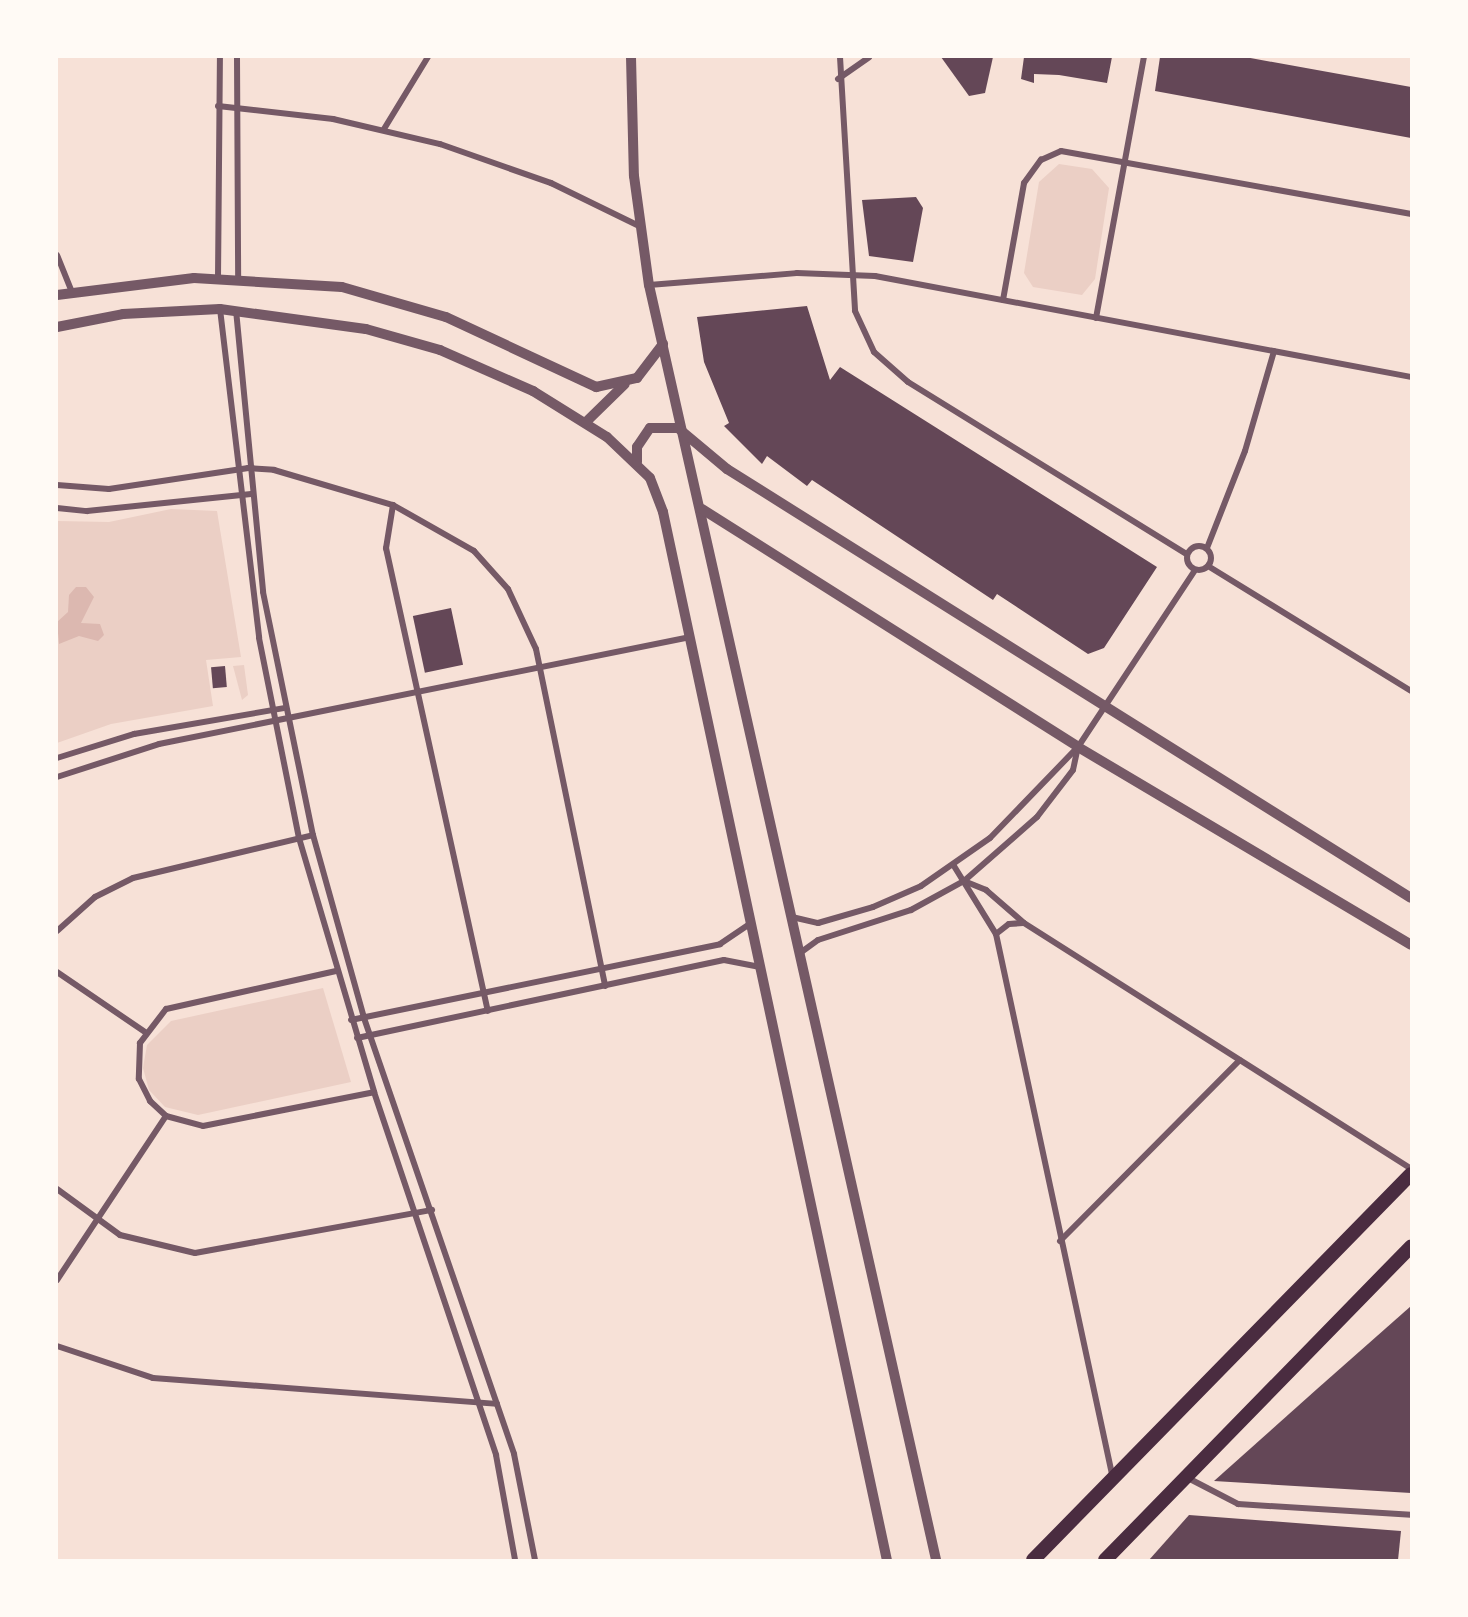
<!DOCTYPE html>
<html>
<head>
<meta charset="utf-8">
<style>
	body { margin:0 }
	#map { position:relative; width:1468px; height:1617px; overflow:hidden; background:#f7e1d7; font-family:"Sofia Sans Condensed",sans-serif }
	div>[style] { position:absolute }
	.green>* { inset:0; background:#ebcfc5 }
	.water>* { inset:0; background:#dcb8b0 }
	.building>* { inset:0; background:#644757; transform-origin:0 0 }
	.minor>* { height:6px; margin:-3px; padding:0 3px; transform-origin:3px; border-radius:3px; background:#755966 }
	.minor>.ring { margin:-3px; padding:0; box-sizing:content-box; background:none; border:6px solid #755966; border-radius:50% }
	.tertiary>* { height:10px; margin:-5px; padding:0 5px; transform-origin:5px; border-radius:5px; background:#755966 }
	.primary>* { height:14px; margin:-7px; padding:0 7px; transform-origin:7px; border-radius:7px; background:#4a2c40 }
	span { translate:-50% -50%; white-space:nowrap; text-align:center; line-height:1.15; -webkit-text-stroke:6px #fffaf5; paint-order:stroke }
	.frame { position:absolute; inset:0; border:58px solid #fffaf5; pointer-events:none }
</style>
</head>
<body>
<div id="map">
	<div class="green">
		<i style="clip-path:polygon(1059px 164px,1092px 169px,1109px 188px,1095px 279px,1082px 295px,1033px 287px,1024px 273px,1039px 182px)"></i>
		<i style="clip-path:polygon(171px 509px,217px 511px,241px 657px,206px 660px,213px 706px,111px 724px,57px 743px,57px 521px,109px 522px)"></i>
		<i style="clip-path:polygon(244px 665px,248px 695px,242px 700px,233px 666px)"></i>
		<i style="clip-path:polygon(323px 988px,351px 1082px,198px 1115px,165px 1107px,149px 1090px,143px 1068px,147px 1045px,171px 1021px)"></i>
	</div>
	<div class="water">
		<i style="clip-path:polygon(76px 587px,86px 587px,94px 597px,81px 623px,100px 624px,104px 635px,98px 641px,79px 636px,59px 644px,57px 622px,68px 612px,69px 595px)"></i>
	</div>
	<div class="building">
		<i style="clip-path:polygon(941px 57px,993px 57px,985px 93px,969px 96px)"></i>
		<i style="clip-path:polygon(1024px 57px,1112px 57px,1107px 83px,1059px 75px,1034px 74px,1034px 83px,1021px 79px)"></i>
		<i style="clip-path:polygon(1160px 57px,1245px 57px,1411px 87px,1411px 138px,1155px 91px)"></i>
		<i style="clip-path:polygon(916px 197px,923px 208px,913px 262px,869px 256px,862px 200px)"></i>
		<i style="clip-path:polygon(807px 306px,830px 380px,840px 367px,1157px 567px,1104px 648px,1088px 654px,997px 594px,993px 600px,812px 480px,807px 486px,767px 456px,762px 464px,724px 426px,729px 423px,704px 362px,697px 317px)"></i>
		<i style="left:451px;top:608px;width:58px;height:39px;rotate:78deg"></i>
		<i style="left:225px;top:666px;width:21px;height:14px;rotate:85deg"></i>
		<i style="clip-path:polygon(1411px 1306px,1411px 1493px,1214px 1481px,1317px 1389px)"></i>
		<i style="clip-path:polygon(1189px 1515px,1401px 1531px,1398px 1560px,1149px 1560px)"></i>
	</div>
	<div class="minor">
		<i style="left:237px;top:57px;width:221px;rotate:89.7deg"></i>
		<i style="left:840px;top:57px;width:254px;rotate:86.6deg"></i>
		<i style="left:855px;top:311px;width:45px;rotate:65.1deg"></i>
		<i style="left:874px;top:352px;width:45px;rotate:41.4deg"></i>
		<i style="left:908px;top:382px;width:328px;rotate:31.7deg"></i>
		<i style="left:838px;top:79px;width:38px;rotate:-35deg"></i>
		<i style="left:218px;top:106px;width:116px;rotate:6.4deg"></i>
		<i style="left:333px;top:119px;width:110px;rotate:13.2deg"></i>
		<i style="left:440px;top:144px;width:118px;rotate:19.4deg"></i>
		<i style="left:551px;top:183px;width:98px;rotate:26deg"></i>
		<i style="left:384px;top:129px;width:84px;rotate:-58.6deg"></i>
		<i style="left:57px;top:255px;width:40px;rotate:68deg"></i>
		<i style="left:218px;top:278px;width:221px;rotate:-89.5deg"></i>
		<i style="left:649px;top:285px;width:148px;rotate:-4.6deg"></i>
		<i style="left:797px;top:273px;width:78px;rotate:2.2deg"></i>
		<i style="left:875px;top:276px;width:545px;rotate:10.67deg"></i>
		<i style="left:1003px;top:300px;width:119px;rotate:-79.8deg"></i>
		<i style="left:1024px;top:183px;width:29px;rotate:-54deg"></i>
		<i style="left:1041px;top:160px;width:22px;rotate:-24deg"></i>
		<i style="left:1061px;top:151px;width:356px;rotate:10.2deg"></i>
		<i style="left:220px;top:309px;width:331px;rotate:83.2deg"></i>
		<i style="left:259px;top:638px;width:204px;rotate:78.7deg"></i>
		<i style="left:299px;top:838px;width:265px;rotate:73.5deg"></i>
		<i style="left:374px;top:1092px;width:383px;rotate:71.4deg"></i>
		<i style="left:496px;top:1455px;width:107px;rotate:79.7deg"></i>
		<i style="left:236px;top:310px;width:283px;rotate:84.5deg"></i>
		<i style="left:263px;top:592px;width:248px;rotate:78.4deg"></i>
		<i style="left:313px;top:835px;width:190px;rotate:74.4deg"></i>
		<i style="left:364px;top:1018px;width:461px;rotate:71deg"></i>
		<i style="left:514px;top:1454px;width:108px;rotate:78.8deg"></i>
		<i style="left:1096px;top:318px;width:265px;rotate:-79.6deg"></i>
		<i style="left:57px;top:485px;width:52px;rotate:4.4deg"></i>
		<i style="left:109px;top:489px;width:141px;rotate:-8.6deg"></i>
		<i style="left:248px;top:468px;width:26px;rotate:4deg"></i>
		<i style="left:274px;top:470px;width:124px;rotate:16.4deg"></i>
		<i style="left:393px;top:505px;width:93px;rotate:29.6deg"></i>
		<i style="left:474px;top:551px;width:51px;rotate:48.2deg"></i>
		<i style="left:508px;top:589px;width:66px;rotate:65deg"></i>
		<i style="left:536px;top:649px;width:344px;rotate:78.4deg"></i>
		<i style="left:393px;top:505px;width:44px;rotate:99.2deg"></i>
		<i style="left:386px;top:548px;width:474px;rotate:77.6deg"></i>
		<i style="left:57px;top:508px;width:30px;rotate:6deg"></i>
		<i style="left:87px;top:511px;width:165px;rotate:-5.9deg"></i>
		<i class="ring" style="left:1187px;top:546px;width:18px;height:18px"></i>
		<i style="left:1207px;top:548px;width:104px;rotate:-68.6deg"></i>
		<i style="left:1245px;top:451px;width:104px;rotate:-73.8deg"></i>
		<i style="left:1208px;top:566px;width:238px;rotate:31.6deg"></i>
		<i style="left:57px;top:758px;width:81px;rotate:-17.3deg"></i>
		<i style="left:134px;top:734px;width:152px;rotate:-9.8deg"></i>
		<i style="left:57px;top:777px;width:107px;rotate:-17.9deg"></i>
		<i style="left:159px;top:744px;width:542px;rotate:-11.39deg"></i>
		<i style="left:954px;top:866px;width:80px;rotate:58.3deg"></i>
		<i style="left:996px;top:934px;width:557px;rotate:77.88deg"></i>
		<i style="left:964px;top:881px;width:24px;rotate:22deg"></i>
		<i style="left:986px;top:890px;width:50px;rotate:41deg"></i>
		<i style="left:1024px;top:923px;width:459px;rotate:32.4deg"></i>
		<i style="left:792px;top:917px;width:27px;rotate:13deg"></i>
		<i style="left:818px;top:923px;width:57px;rotate:-16.2deg"></i>
		<i style="left:873px;top:907px;width:52px;rotate:-23.6deg"></i>
		<i style="left:921px;top:886px;width:84px;rotate:-34.8deg"></i>
		<i style="left:990px;top:838px;width:127px;rotate:-46deg"></i>
		<i style="left:1078px;top:747px;width:212px;rotate:-56.5deg"></i>
		<i style="left:57px;top:931px;width:51px;rotate:-41.8deg"></i>
		<i style="left:95px;top:897px;width:42px;rotate:-26.6deg"></i>
		<i style="left:133px;top:878px;width:185px;rotate:-13.4deg"></i>
		<i style="left:996px;top:934px;width:16px;rotate:-38deg"></i>
		<i style="left:1009px;top:924px;width:14px;rotate:-4deg"></i>
		<i style="left:800px;top:953px;width:22px;rotate:-36deg"></i>
		<i style="left:818px;top:940px;width:98px;rotate:-17.9deg"></i>
		<i style="left:911px;top:910px;width:60px;rotate:-28.7deg"></i>
		<i style="left:964px;top:881px;width:97px;rotate:-41.2deg"></i>
		<i style="left:1037px;top:817px;width:59px;rotate:-52.5deg"></i>
		<i style="left:1073px;top:770px;width:24px;rotate:-78deg"></i>
		<i style="left:336px;top:971px;width:174px;rotate:167.4deg"></i>
		<i style="left:166px;top:1009px;width:43px;rotate:127.4deg"></i>
		<i style="left:140px;top:1043px;width:36px;rotate:92deg"></i>
		<i style="left:139px;top:1079px;width:25px;rotate:63deg"></i>
		<i style="left:150px;top:1101px;width:22px;rotate:43deg"></i>
		<i style="left:166px;top:1116px;width:38px;rotate:15deg"></i>
		<i style="left:203px;top:1126px;width:174px;rotate:-11.2deg"></i>
		<i style="left:57px;top:972px;width:107px;rotate:34.3deg"></i>
		<i style="left:351px;top:1020px;width:377px;rotate:-11.6deg"></i>
		<i style="left:720px;top:944px;width:37px;rotate:-34deg"></i>
		<i style="left:357px;top:1038px;width:375px;rotate:-12deg"></i>
		<i style="left:724px;top:960px;width:38px;rotate:11deg"></i>
		<i style="left:57px;top:1189px;width:78px;rotate:36.1deg"></i>
		<i style="left:120px;top:1235px;width:77px;rotate:13.5deg"></i>
		<i style="left:195px;top:1253px;width:241px;rotate:-10.3deg"></i>
		<i style="left:1060px;top:1241px;width:255px;rotate:-45.2deg"></i>
		<i style="left:57px;top:1280px;width:197px;rotate:-56.4deg"></i>
		<i style="left:57px;top:1346px;width:101px;rotate:18.4deg"></i>
		<i style="left:153px;top:1378px;width:345px;rotate:4.3deg"></i>
		<i style="left:1186px;top:1477px;width:59px;rotate:27.4deg"></i>
		<i style="left:1238px;top:1504px;width:173px;rotate:3.6deg"></i>
	</div>
	<div class="tertiary">
		<i style="left:631px;top:57px;width:119px;rotate:88.6deg"></i>
		<i style="left:634px;top:176px;width:110px;rotate:82.2deg"></i>
		<i style="left:649px;top:285px;width:1307px;rotate:77.31deg"></i>
		<i style="left:57px;top:295px;width:138px;rotate:-7.1deg"></i>
		<i style="left:194px;top:278px;width:148px;rotate:3.5deg"></i>
		<i style="left:342px;top:287px;width:108px;rotate:16.1deg"></i>
		<i style="left:446px;top:317px;width:166px;rotate:25deg"></i>
		<i style="left:596px;top:387px;width:42px;rotate:-12.4deg"></i>
		<i style="left:637px;top:378px;width:43px;rotate:-52.6deg"></i>
		<i style="left:57px;top:327px;width:67px;rotate:-11.1deg"></i>
		<i style="left:123px;top:314px;width:97px;rotate:-3deg"></i>
		<i style="left:220px;top:309px;width:147px;rotate:7.8deg"></i>
		<i style="left:366px;top:329px;width:77px;rotate:15.8deg"></i>
		<i style="left:440px;top:350px;width:102px;rotate:23.8deg"></i>
		<i style="left:533px;top:391px;width:87px;rotate:31.9deg"></i>
		<i style="left:607px;top:437px;width:59px;rotate:43.6deg"></i>
		<i style="left:650px;top:478px;width:36px;rotate:69deg"></i>
		<i style="left:663px;top:512px;width:1072px;rotate:77.94deg"></i>
		<i style="left:586px;top:422px;width:54px;rotate:-44.3deg"></i>
		<i style="left:637px;top:462px;width:15px;rotate:-90deg"></i>
		<i style="left:637px;top:447px;width:23px;rotate:-56deg"></i>
		<i style="left:650px;top:428px;width:28px"></i>
		<i style="left:678px;top:428px;width:64px;rotate:39.9deg"></i>
		<i style="left:727px;top:469px;width:807px;rotate:32.1deg"></i>
		<i style="left:702px;top:509px;width:445px;rotate:32.3deg"></i>
		<i style="left:1078px;top:747px;width:387px;rotate:30.7deg"></i>
	</div>
	<div class="primary">
		<i style="left:1033px;top:1560px;width:540px;rotate:-45.6deg"></i>
		<i style="left:1105px;top:1560px;width:438px;rotate:-45.7deg"></i>
	</div>
	<div class="frame"></div>
</div>
</body>
</html>
